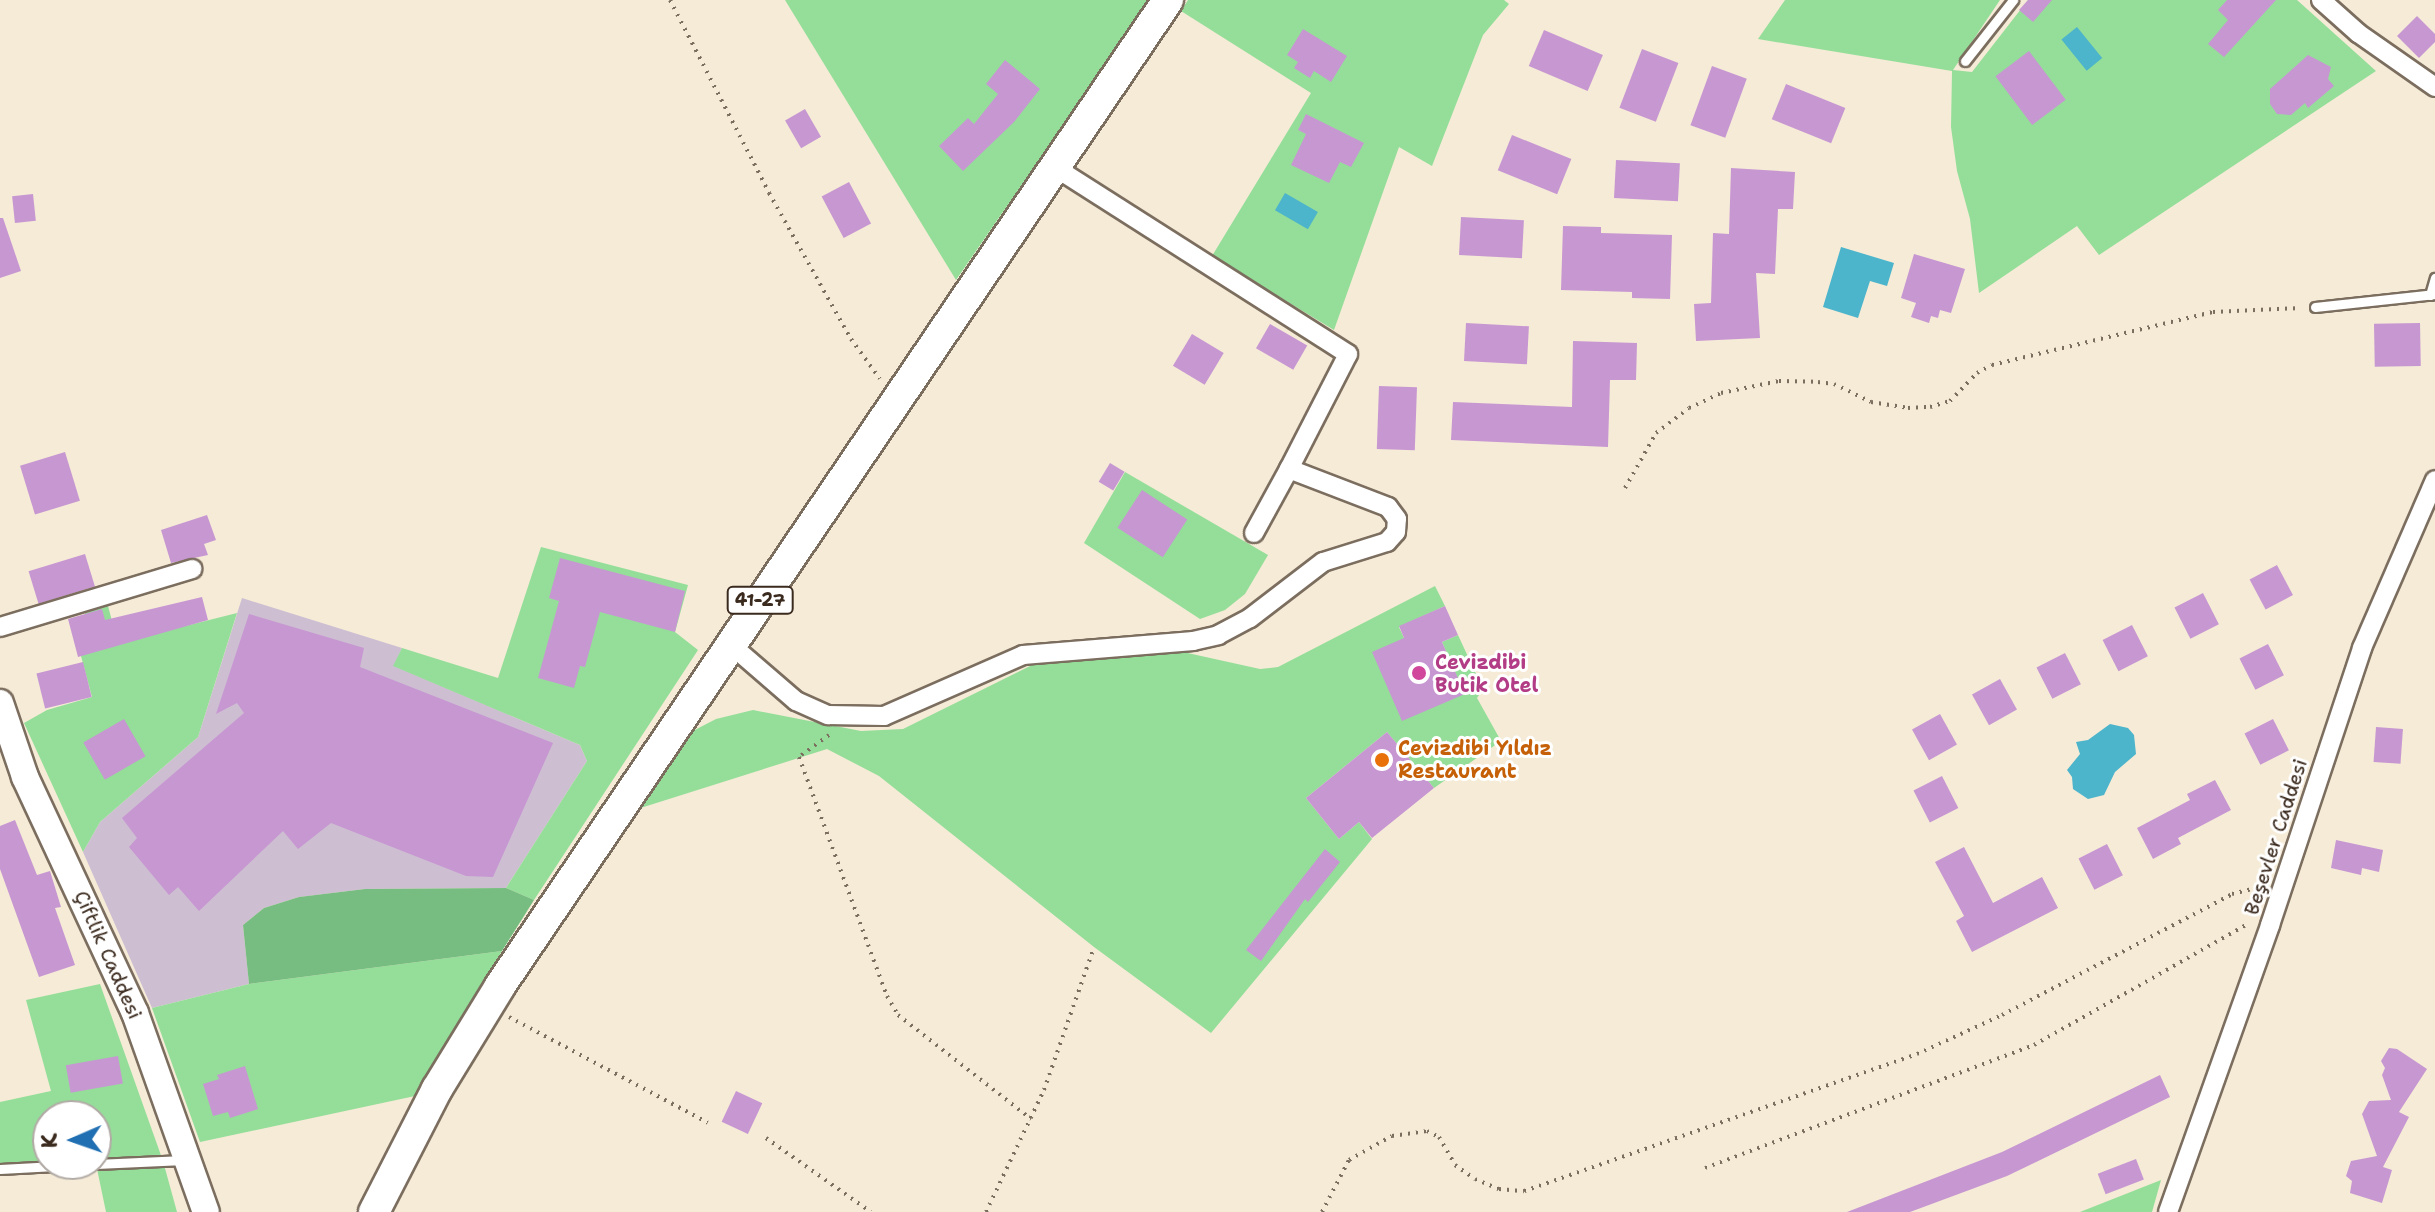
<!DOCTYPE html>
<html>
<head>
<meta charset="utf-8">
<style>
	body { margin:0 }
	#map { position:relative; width:2435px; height:1212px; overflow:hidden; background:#f5ebd7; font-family:"Shantell Sans",sans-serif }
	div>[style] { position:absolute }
	.industrial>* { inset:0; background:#cdbed2 }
	.green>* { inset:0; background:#94de99 }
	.forest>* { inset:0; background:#77bd81 }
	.water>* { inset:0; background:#4cb4cb; transform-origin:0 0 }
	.building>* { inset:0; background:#c797d2; transform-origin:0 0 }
	.path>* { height:4px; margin-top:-2px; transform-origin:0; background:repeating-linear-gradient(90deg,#7c6e5f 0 2px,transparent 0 8px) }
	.roads { filter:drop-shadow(2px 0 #7c6e5f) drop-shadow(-2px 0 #7c6e5f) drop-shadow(0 2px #7c6e5f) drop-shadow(0 -2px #7c6e5f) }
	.lane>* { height:9px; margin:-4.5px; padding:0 4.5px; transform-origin:4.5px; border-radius:4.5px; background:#fff }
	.street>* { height:18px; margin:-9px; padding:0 9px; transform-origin:9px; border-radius:9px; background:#fff }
	.secondary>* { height:26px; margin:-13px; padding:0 13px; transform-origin:13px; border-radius:13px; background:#fff }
	.primary>* { height:30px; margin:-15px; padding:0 15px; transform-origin:15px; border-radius:15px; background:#fff }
	.dots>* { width:22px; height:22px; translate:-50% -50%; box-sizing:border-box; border:4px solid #fff; border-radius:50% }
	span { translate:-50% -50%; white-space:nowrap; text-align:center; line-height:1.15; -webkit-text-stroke:6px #fff; paint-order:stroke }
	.shield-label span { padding:2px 6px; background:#fff; border:2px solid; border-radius:6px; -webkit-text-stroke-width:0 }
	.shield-label { font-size:18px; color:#3b2a1e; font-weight:700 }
	.hotel-label { font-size:20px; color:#b23c85; font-weight:700 }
	.left { translate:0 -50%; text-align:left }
	.food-label { font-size:20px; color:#c56008; font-weight:700 }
	.street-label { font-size:20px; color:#3b2a1e }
	.north { position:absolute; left:32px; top:1100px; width:80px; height:80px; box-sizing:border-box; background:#fff; border:2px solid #b1aaa5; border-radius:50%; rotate:268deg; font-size:22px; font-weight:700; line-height:32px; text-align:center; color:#3b2a1e }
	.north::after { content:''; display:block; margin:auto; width:28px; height:36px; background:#1f6fb2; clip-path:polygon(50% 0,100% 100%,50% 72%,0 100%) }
</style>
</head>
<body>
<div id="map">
	<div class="industrial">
		<i style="clip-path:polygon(242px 598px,402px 648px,394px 666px,580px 745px,587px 761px,506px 888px,365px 889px,299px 897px,264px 908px,243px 925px,249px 984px,152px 1008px,83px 852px,100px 822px,198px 737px)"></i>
	</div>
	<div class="green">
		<i style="clip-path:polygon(785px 0,1149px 0,956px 280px)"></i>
		<i style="clip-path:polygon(1188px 0,1504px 0,1509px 4px,1483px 35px,1432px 166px,1399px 147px,1334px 330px,1212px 256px,1311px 93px,1181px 11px)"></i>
		<i style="clip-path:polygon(1785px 0,2000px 0,1953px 70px,1972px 72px,2028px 0,2297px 0,2376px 71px,2099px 255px,2077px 226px,1979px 293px,1970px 219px,1957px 171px,1951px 127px,1952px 71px,1758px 39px)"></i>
		<i style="clip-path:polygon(1125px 472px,1268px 555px,1245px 594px,1225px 610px,1200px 619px,1084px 543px)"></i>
		<i style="clip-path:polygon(541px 547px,688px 585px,675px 632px,698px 650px,534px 900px,506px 888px,587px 761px,580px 745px,393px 666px,402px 648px,498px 678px)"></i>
		<i style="clip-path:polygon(1435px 586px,1445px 606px,1399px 627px,1404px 638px,1464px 694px,1442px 642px,1458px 635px,1483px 689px,1477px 698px,1501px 741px,1434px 788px,1387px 732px,1306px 798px,1339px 839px,1359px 822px,1372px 839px,1211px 1033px,1094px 947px,879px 776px,827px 749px,631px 811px,687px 734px,716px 719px,753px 710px,861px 731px,903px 729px,1034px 664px,1087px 657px,1183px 652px,1260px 669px,1278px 667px)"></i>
		<i style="clip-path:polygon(108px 606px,118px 643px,237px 613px,198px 737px,100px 822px,83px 852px,24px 723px,47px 710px,92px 697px,81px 656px,85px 613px)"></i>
		<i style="clip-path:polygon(502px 951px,415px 1096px,200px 1142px,152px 1008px,249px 984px)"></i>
		<i style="clip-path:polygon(100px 984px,163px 1161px,177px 1212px,106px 1212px,96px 1164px,96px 1116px,48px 1116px,48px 1164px,0 1169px,0 1102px,51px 1091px,26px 1000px)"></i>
		<i style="clip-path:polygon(2161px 1180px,2152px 1212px,2080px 1212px)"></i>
	</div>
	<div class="forest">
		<i style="clip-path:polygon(506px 888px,534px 900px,502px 951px,249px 984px,243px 925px,264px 908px,299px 897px,365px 889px)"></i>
	</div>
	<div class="water">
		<i style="left:2077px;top:27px;width:40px;height:20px;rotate:51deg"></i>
		<i style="left:1285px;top:193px;width:38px;height:20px;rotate:30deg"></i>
		<i style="clip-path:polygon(1841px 247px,1894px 263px,1887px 286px,1870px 281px,1858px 318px,1823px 307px)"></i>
		<i style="clip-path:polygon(2110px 724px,2128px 728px,2134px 735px,2136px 754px,2115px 772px,2104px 795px,2088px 799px,2073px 789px,2072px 777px,2067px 770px,2080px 754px,2076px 742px,2088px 740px)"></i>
	</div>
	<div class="building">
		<i style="clip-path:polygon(2028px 0,2052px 0,2033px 22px,2019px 10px)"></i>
		<i style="clip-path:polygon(2227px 0,2276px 0,2224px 57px,2208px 44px,2228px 20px,2218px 10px)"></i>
		<i style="clip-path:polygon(2417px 16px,2435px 34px,2435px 42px,2419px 58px,2397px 36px)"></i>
		<i style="clip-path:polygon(1303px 29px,1347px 56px,1331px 82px,1314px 71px,1310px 78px,1294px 68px,1298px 62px,1287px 55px)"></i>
		<i style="left:1544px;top:30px;width:64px;height:39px;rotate:23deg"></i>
		<i style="left:1642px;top:49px;width:39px;height:63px;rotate:21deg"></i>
		<i style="left:2029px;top:51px;width:61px;height:42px;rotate:53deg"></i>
		<i style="clip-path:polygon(2308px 55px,2331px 67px,2328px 79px,2334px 86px,2308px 108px,2305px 103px,2291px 115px,2277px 114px,2270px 104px,2270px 89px)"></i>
		<i style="clip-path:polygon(1005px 60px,1040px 89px,1014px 122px,963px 171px,939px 146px,968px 118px,974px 124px,998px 94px,986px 84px)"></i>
		<i style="left:1712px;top:66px;width:37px;height:63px;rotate:20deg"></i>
		<i style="left:1786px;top:84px;width:64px;height:38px;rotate:22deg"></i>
		<i style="left:805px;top:109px;width:32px;height:23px;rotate:60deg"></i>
		<i style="clip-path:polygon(1306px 114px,1364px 143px,1351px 167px,1340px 162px,1329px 183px,1291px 165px,1306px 134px,1298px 130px)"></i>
		<i style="left:1512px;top:135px;width:64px;height:38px;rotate:22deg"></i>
		<i style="left:1616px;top:160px;width:64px;height:38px;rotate:3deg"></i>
		<i style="clip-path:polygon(1731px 168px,1795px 172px,1793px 209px,1778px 209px,1775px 274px,1756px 273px,1760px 338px,1696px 341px,1694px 304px,1711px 303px,1713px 233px,1729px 234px)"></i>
		<i style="left:849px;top:182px;width:47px;height:31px;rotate:62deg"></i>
		<i style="left:33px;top:194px;width:27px;height:21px;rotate:84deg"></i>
		<i style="left:1461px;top:217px;width:63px;height:38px;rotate:3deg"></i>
		<i style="clip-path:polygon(0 218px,3px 218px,21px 271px,0 278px)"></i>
		<i style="clip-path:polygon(1563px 226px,1601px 227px,1601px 233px,1672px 235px,1670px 299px,1632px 298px,1632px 292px,1561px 290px)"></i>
		<i style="clip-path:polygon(1914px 254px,1965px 269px,1951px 313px,1940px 310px,1938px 318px,1931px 316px,1929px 323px,1911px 317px,1916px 303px,1901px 298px)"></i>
		<i style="left:1466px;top:323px;width:63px;height:38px;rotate:3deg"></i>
		<i style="left:2420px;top:323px;width:43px;height:46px;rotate:89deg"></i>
		<i style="left:1270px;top:324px;width:43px;height:28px;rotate:30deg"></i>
		<i style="left:1192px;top:334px;width:37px;height:37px;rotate:31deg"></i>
		<i style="clip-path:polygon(1573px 341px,1637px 343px,1636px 380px,1610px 380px,1608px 447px,1451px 440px,1453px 402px,1572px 407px)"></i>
		<i style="left:1379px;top:386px;width:38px;height:63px;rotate:2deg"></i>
		<i style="left:65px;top:452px;width:51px;height:47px;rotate:73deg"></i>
		<i style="left:1110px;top:463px;width:17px;height:22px;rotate:31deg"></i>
		<i style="left:1142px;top:490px;width:54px;height:45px;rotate:33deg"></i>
		<i style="clip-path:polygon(207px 515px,216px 540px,204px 544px,208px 555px,171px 563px,161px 530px)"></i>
		<i style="left:85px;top:554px;width:34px;height:59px;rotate:73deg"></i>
		<i style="clip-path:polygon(560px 558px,685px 591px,675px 632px,600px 612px,585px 667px,580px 666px,574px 688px,538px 678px,559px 601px,549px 598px)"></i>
		<i style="left:2277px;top:565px;width:34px;height:31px;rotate:62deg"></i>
		<i style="left:2203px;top:593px;width:35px;height:32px;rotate:63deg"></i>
		<i style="clip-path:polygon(202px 597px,208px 620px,78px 657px,68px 619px,102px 609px,105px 620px)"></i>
		<i style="clip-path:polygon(1445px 606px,1458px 635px,1442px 642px,1465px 694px,1402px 721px,1372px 652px,1404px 638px,1399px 626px)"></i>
		<i style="clip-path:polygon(249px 614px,364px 648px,360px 667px,553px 743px,493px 877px,466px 876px,331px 823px,298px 849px,283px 831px,199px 911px,178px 887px,169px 895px,129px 847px,137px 838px,122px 818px,244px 713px,237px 703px,216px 714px)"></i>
		<i style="left:2132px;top:625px;width:35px;height:33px;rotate:63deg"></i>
		<i style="left:2268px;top:644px;width:35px;height:32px;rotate:63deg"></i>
		<i style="left:2065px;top:653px;width:35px;height:32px;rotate:63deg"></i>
		<i style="left:83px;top:662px;width:36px;height:48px;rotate:76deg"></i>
		<i style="left:2000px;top:679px;width:35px;height:32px;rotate:61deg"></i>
		<i style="left:1940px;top:714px;width:35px;height:32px;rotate:61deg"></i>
		<i style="left:124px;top:719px;width:43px;height:47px;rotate:60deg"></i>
		<i style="left:2273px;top:719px;width:35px;height:32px;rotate:63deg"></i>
		<i style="left:2376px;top:727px;width:27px;height:35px;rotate:4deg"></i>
		<i style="clip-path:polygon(1387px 732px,1434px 788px,1372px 838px,1359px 822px,1339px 839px,1306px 798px)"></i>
		<i style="left:1942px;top:776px;width:36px;height:32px;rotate:63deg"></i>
		<i style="clip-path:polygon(2215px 780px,2231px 810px,2178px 838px,2181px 844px,2153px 859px,2137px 828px,2190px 800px,2187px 794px)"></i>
		<i style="clip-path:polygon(15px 820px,37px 875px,50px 871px,61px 907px,55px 908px,75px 965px,39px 977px,0 869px,0 826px)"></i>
		<i style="clip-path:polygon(2336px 840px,2383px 850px,2379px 872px,2362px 868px,2361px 875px,2331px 868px)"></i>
		<i style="left:2107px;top:844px;width:35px;height:32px;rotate:63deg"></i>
		<i style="clip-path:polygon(1964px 847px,1993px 903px,2042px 877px,2058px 908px,1972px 952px,1956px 921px,1964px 916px,1935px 862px)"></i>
		<i style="clip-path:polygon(1325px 849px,1340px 862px,1308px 902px,1305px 899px,1261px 961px,1246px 950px)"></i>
		<i style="clip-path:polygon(2389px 1048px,2397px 1049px,2427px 1069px,2399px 1112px,2409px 1117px,2383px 1167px,2392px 1170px,2382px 1203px,2350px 1193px,2352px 1181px,2346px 1176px,2351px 1161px,2377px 1156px,2362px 1114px,2369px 1101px,2391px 1100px,2382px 1075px,2385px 1068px,2381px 1061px)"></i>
		<i style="left:118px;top:1056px;width:28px;height:53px;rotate:80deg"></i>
		<i style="clip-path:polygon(245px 1066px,258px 1109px,230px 1118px,228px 1112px,213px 1116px,203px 1084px,219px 1079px,217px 1075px)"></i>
		<i style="clip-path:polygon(2160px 1075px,2170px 1097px,2007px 1176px,1910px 1212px,1847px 1212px,2002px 1152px)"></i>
		<i style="left:736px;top:1091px;width:29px;height:34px;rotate:25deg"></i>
		<i style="left:2136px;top:1159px;width:22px;height:41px;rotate:69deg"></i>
	</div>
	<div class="path">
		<i style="left:670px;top:0;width:217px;rotate:62.8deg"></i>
		<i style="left:769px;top:193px;width:167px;rotate:60.7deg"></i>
		<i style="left:851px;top:339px;width:49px;rotate:54.1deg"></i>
		<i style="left:1625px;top:488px;width:63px;rotate:-60.6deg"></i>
		<i style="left:1656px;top:433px;width:41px;rotate:-37.1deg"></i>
		<i style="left:1689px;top:408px;width:35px;rotate:-25deg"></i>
		<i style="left:1721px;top:393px;width:59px;rotate:-11.7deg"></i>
		<i style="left:1779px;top:381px;width:39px;rotate:1deg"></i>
		<i style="left:1818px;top:382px;width:16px;rotate:7deg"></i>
		<i style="left:1834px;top:384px;width:41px;rotate:25.9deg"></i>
		<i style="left:1871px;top:402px;width:37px;rotate:9deg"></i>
		<i style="left:1908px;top:408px;width:22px;rotate:-3deg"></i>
		<i style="left:1930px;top:407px;width:21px;rotate:-17deg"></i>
		<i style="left:1950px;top:401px;width:39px;rotate:-46deg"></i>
		<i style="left:1977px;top:373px;width:17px;rotate:-28deg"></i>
		<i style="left:1992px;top:365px;width:227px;rotate:-13.5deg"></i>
		<i style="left:2213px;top:312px;width:88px;rotate:-2.6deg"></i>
		<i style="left:829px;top:735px;width:37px;rotate:144deg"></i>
		<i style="left:799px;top:757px;width:255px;rotate:69.8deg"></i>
		<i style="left:887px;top:996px;width:22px;rotate:60deg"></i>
		<i style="left:898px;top:1015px;width:169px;rotate:38deg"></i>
		<i style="left:509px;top:1017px;width:225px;rotate:28deg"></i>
		<i style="left:766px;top:1138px;width:128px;rotate:35.2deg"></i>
		<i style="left:1705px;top:1168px;width:351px;rotate:-20.5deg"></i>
		<i style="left:2034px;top:1045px;width:246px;rotate:-29.5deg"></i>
		<i style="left:986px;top:1212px;width:135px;rotate:-64.6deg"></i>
		<i style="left:1044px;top:1090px;width:151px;rotate:-70.7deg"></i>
		<i style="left:1322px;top:1212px;width:59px;rotate:-62.6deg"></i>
		<i style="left:1349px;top:1160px;width:49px;rotate:-29.2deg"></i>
		<i style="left:1392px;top:1136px;width:35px;rotate:-8deg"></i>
		<i style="left:1427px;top:1131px;width:13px;rotate:27deg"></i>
		<i style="left:1439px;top:1137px;width:32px;rotate:60deg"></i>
		<i style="left:1455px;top:1165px;width:24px;rotate:35deg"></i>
		<i style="left:1475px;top:1179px;width:26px;rotate:23deg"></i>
		<i style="left:1499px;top:1189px;width:25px;rotate:5deg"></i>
		<i style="left:1524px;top:1191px;width:416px;rotate:-19.2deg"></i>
		<i style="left:1917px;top:1054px;width:94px;rotate:-24.6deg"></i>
		<i style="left:2002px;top:1015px;width:260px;rotate:-27.7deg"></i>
		<i style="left:2232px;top:894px;width:32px;rotate:-14deg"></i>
	</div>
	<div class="roads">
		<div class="lane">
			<i style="left:1965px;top:61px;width:78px;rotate:-51.8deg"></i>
			<i style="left:2430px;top:295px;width:18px;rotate:-74deg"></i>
			<i style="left:2315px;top:307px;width:121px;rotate:-6.2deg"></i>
			<i style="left:96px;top:1164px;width:88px;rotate:-2.6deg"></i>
			<i style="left:0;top:1169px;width:92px;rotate:-3.1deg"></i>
		</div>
		<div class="street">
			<i style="left:2321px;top:0;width:50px;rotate:41.7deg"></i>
			<i style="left:2358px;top:33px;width:94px;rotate:35deg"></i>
			<i style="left:1254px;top:533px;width:73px;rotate:-61.3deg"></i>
			<i style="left:0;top:627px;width:201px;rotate:-16.8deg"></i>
			<i style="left:730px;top:644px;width:87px;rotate:40.8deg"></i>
			<i style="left:796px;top:701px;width:35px;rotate:24deg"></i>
			<i style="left:828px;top:715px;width:56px;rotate:1deg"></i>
			<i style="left:884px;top:716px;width:152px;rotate:-23.7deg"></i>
			<i style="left:1023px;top:655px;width:171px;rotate:-4.7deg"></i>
			<i style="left:1193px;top:641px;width:26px;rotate:-13deg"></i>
			<i style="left:1218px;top:635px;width:36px;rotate:-28deg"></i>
			<i style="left:1250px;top:618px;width:92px;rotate:-37.5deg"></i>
			<i style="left:1323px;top:562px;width:67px;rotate:-17.4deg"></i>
			<i style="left:1387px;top:542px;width:13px;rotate:-48deg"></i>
			<i style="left:1396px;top:532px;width:13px;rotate:-86deg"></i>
			<i style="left:1397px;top:519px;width:15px;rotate:-127deg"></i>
			<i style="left:1388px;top:507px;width:106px;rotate:-159deg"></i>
			<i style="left:1289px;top:469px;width:129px;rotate:-62.8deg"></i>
			<i style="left:1348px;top:354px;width:346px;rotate:-147.5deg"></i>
			<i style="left:2168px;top:1212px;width:305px;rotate:-70.4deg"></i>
			<i style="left:2270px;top:925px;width:292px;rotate:-71.6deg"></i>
			<i style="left:2362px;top:648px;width:183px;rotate:-66.5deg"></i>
		</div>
		<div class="secondary">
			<i style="left:0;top:703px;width:78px;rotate:71.3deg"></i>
			<i style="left:25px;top:777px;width:260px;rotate:65deg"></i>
			<i style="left:135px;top:1013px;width:211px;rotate:70.4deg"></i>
		</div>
		<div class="primary">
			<i style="left:374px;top:1212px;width:138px;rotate:-62.9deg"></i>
			<i style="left:437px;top:1089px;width:121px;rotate:-58.5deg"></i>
			<i style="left:500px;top:986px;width:1191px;rotate:-55.88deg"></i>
		</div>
	</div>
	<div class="dots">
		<i style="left:1419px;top:673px;background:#d1479c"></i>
		<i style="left:1382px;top:760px;background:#e8710a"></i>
	</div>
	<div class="shield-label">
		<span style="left:760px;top:600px">41-27</span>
	</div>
	<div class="hotel-label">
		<span class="left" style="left:1435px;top:674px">Cevizdibi<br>Butik Otel</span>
	</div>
	<div class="food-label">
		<span class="left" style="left:1398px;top:760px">Cevizdibi Yıldız<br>Restaurant</span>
	</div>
	<div class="street-label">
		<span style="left:2276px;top:837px;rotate:-72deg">Beşevler Caddesi</span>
		<span style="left:108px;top:955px;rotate:66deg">Çiftlik Caddesi</span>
	</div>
	<div class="north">K</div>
</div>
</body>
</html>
